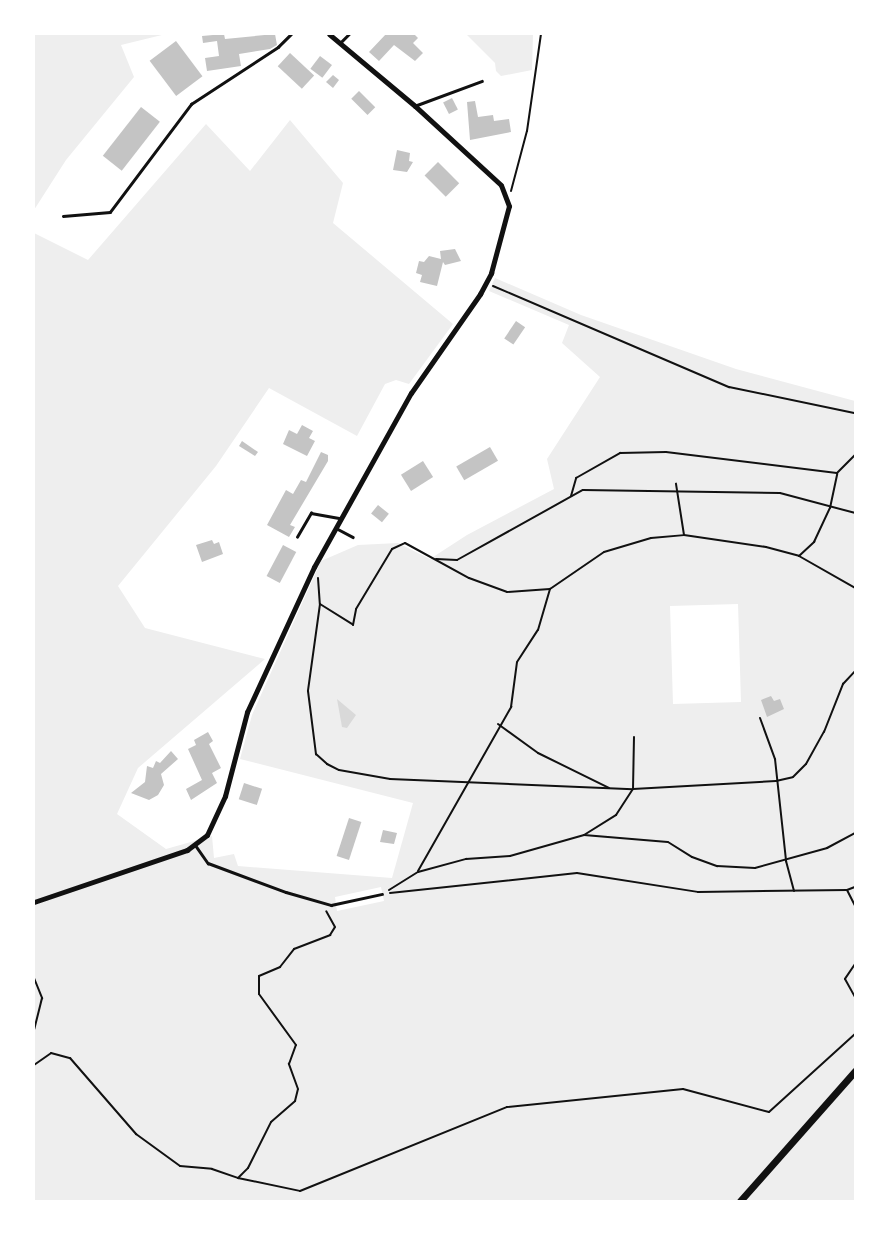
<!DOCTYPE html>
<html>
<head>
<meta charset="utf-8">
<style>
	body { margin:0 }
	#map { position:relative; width:889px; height:1235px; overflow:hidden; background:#fff; font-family:"IBM Plex Serif",serif }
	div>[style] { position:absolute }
	.green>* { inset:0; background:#eee }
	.water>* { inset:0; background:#d9d9d9 }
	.building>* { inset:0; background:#c4c4c4; transform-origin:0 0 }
	.path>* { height:2px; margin:-1px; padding:0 1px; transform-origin:1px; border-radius:1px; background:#111 }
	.service>* { height:2.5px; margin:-1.25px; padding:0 1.25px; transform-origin:1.25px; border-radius:1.25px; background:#111 }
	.minor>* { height:5px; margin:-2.5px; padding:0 2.5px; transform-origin:2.5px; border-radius:2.5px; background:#111 }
	.secondary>* { height:7px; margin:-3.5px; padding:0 3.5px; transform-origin:3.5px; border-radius:3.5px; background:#111 }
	span { translate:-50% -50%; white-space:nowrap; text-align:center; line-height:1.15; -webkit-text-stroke:4px #fff; paint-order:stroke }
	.frame { position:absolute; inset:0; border:35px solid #fff; pointer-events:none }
</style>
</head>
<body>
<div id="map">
	<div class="green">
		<i style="clip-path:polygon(34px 34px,166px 34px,121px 45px,134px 77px,66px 160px,34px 210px)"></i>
		<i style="clip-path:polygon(466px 34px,533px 34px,532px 70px,501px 76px,496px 71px,495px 63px)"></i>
		<i style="clip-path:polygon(evenodd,290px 120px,343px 183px,333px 223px,453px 324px,409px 384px,396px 380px,385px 384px,357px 436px,269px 388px,216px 466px,118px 586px,145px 628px,265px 659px,138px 768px,117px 814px,166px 849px,212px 836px,214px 858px,234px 854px,238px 866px,392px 878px,413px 803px,240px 759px,252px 715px,321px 561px,358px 545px,398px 543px,430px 559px,467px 535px,554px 489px,547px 459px,600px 377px,562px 343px,569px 325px,489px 291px,495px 278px,581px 315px,736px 369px,855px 401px,855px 1201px,34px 1201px,34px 233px,88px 260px,206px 124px,250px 171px,290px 120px,738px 604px,741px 702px,673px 704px,670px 606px,738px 604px,290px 120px,381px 887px,384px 901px,337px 911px,335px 897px,381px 887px)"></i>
	</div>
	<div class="water">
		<i style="clip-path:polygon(337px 699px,356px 715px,347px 728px,342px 727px)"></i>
	</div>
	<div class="building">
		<i style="clip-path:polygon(224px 34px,225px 39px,275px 34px,277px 45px,270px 49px,239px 54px,241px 66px,207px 71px,205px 58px,219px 56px,217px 41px,203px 43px,202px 36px)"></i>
		<i style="clip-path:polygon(386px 34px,414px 34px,418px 38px,413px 43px,423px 53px,415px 61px,394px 45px,379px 61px,369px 52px)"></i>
		<i style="left:176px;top:41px;width:44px;height:33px;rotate:53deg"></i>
		<i style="left:290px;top:53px;width:33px;height:18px;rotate:43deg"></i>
		<i style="left:320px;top:56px;width:15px;height:16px;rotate:37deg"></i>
		<i style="clip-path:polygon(333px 75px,339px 80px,333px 88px,326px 82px)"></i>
		<i style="left:359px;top:91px;width:23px;height:11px;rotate:45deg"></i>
		<i style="left:452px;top:98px;width:13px;height:10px;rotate:63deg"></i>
		<i style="clip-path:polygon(475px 101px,478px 117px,493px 115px,494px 121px,509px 119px,511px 132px,470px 140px,467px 102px)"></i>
		<i style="left:141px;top:107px;width:24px;height:62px;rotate:38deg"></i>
		<i style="clip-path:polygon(397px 150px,410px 153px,409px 161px,413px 162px,407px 172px,393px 170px)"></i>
		<i style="left:438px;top:162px;width:30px;height:19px;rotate:45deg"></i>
		<i style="clip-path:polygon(455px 249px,461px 261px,445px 265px,443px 262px,437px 286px,420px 282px,422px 275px,416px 273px,419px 261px,424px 262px,429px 256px,441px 259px,440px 251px)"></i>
		<i style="left:516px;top:321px;width:11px;height:21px;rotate:34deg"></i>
		<i style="clip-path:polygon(302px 425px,313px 431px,309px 438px,315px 441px,307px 456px,283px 444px,289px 430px,297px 434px)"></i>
		<i style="clip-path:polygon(242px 441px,258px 452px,255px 456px,239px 446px)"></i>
		<i style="left:490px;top:447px;width:16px;height:39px;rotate:60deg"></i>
		<i style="clip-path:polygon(321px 452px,328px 455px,328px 461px,290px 525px,295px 527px,289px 537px,267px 525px,286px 490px,293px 494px,301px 480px,306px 482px)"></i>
		<i style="left:423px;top:461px;width:19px;height:26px;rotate:58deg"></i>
		<i style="left:378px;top:505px;width:14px;height:11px;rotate:39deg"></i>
		<i style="clip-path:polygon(212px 540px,214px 544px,219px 542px,223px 554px,202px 562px,196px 545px)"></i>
		<i style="left:283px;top:545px;width:15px;height:35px;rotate:28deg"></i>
		<i style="clip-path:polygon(771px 696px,774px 701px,780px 699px,784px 709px,767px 717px,761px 700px)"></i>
		<i style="clip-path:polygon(208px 732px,213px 741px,209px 744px,221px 768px,212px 773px,217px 783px,191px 800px,186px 789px,202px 780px,188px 749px,196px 745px,194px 740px)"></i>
		<i style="clip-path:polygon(171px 751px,178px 759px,161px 774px,164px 785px,158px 795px,149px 800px,131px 793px,145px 782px,147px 766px,153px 768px,156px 761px,160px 763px)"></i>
		<i style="left:244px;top:783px;width:19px;height:17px;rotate:18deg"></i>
		<i style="left:349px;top:818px;width:13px;height:40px;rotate:18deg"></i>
		<i style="clip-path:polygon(383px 830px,397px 833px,394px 844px,380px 842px)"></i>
	</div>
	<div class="path">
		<i style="left:511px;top:191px;width:62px;rotate:-75.1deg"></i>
		<i style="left:527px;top:131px;width:98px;rotate:-81.8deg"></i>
		<i style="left:493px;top:286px;width:257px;rotate:23.2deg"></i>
		<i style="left:729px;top:387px;width:129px;rotate:11.7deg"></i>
		<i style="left:571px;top:496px;width:19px;rotate:-74deg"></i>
		<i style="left:576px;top:478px;width:51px;rotate:-29.6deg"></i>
		<i style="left:620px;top:453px;width:46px;rotate:-1.2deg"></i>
		<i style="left:666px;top:452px;width:172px;rotate:7deg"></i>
		<i style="left:837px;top:473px;width:25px;rotate:-45deg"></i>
		<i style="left:684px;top:535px;width:83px;rotate:8.3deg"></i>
		<i style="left:766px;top:547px;width:34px;rotate:15deg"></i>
		<i style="left:799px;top:556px;width:64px;rotate:29.7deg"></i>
		<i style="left:799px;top:556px;width:21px;rotate:-43deg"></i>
		<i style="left:814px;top:542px;width:38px;rotate:-65deg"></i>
		<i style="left:830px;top:508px;width:35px;rotate:-78deg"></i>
		<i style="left:436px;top:559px;width:21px;rotate:3deg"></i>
		<i style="left:457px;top:560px;width:144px;rotate:-29.1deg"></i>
		<i style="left:583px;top:490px;width:197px;rotate:0.9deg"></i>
		<i style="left:780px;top:493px;width:78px;rotate:14.9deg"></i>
		<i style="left:318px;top:578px;width:26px;rotate:86deg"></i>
		<i style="left:320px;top:604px;width:88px;rotate:97.9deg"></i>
		<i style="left:308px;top:691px;width:64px;rotate:82.8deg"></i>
		<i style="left:316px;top:754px;width:15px;rotate:42deg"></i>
		<i style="left:327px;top:764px;width:13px;rotate:27deg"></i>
		<i style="left:339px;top:770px;width:52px;rotate:10deg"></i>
		<i style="left:390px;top:779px;width:243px;rotate:2.4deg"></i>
		<i style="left:633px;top:789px;width:52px;rotate:-88.9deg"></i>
		<i style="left:320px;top:604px;width:39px;rotate:32deg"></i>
		<i style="left:353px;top:625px;width:16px;rotate:-79deg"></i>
		<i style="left:356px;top:609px;width:70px;rotate:-59deg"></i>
		<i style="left:392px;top:549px;width:14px;rotate:-25deg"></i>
		<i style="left:405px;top:543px;width:73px;rotate:28.7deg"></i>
		<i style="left:469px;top:578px;width:40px;rotate:20.2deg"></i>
		<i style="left:507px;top:592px;width:43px;rotate:-4deg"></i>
		<i style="left:760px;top:718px;width:44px;rotate:69.9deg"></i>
		<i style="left:775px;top:759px;width:103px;rotate:83.8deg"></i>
		<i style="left:786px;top:861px;width:31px;rotate:75deg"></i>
		<i style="left:498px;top:724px;width:49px;rotate:35.9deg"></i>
		<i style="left:538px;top:753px;width:79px;rotate:26.2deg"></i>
		<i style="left:584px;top:835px;width:84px;rotate:4.8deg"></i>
		<i style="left:668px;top:842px;width:28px;rotate:32deg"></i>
		<i style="left:692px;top:857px;width:27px;rotate:20deg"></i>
		<i style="left:717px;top:866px;width:38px;rotate:3deg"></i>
		<i style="left:755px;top:868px;width:75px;rotate:-15.5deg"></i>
		<i style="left:827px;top:848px;width:32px;rotate:-28deg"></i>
		<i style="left:418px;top:871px;width:189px;rotate:-60.4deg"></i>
		<i style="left:511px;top:707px;width:45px;rotate:-82.4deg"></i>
		<i style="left:517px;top:662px;width:38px;rotate:-57deg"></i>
		<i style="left:538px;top:630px;width:43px;rotate:-73.7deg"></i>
		<i style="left:550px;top:589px;width:65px;rotate:-34.4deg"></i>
		<i style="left:604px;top:552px;width:49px;rotate:-16.6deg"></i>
		<i style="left:651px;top:538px;width:33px;rotate:-5deg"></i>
		<i style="left:684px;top:535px;width:52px;rotate:-98.9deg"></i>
		<i style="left:389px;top:890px;width:34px;rotate:-32deg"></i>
		<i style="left:418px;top:872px;width:50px;rotate:-15.2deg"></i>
		<i style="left:466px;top:859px;width:44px;rotate:-3.9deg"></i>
		<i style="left:510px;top:856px;width:77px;rotate:-15.8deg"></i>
		<i style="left:584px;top:835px;width:38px;rotate:-32deg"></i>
		<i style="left:616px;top:815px;width:31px;rotate:-57deg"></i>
		<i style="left:633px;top:789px;width:143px;rotate:-3.2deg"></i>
		<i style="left:776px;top:781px;width:17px;rotate:-13deg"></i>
		<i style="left:793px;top:777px;width:18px;rotate:-45deg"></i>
		<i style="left:806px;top:764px;width:37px;rotate:-61deg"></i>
		<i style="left:824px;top:732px;width:52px;rotate:-68.4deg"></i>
		<i style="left:843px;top:684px;width:18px;rotate:-47deg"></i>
		<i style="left:847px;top:890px;width:18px;rotate:63deg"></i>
		<i style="left:390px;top:893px;width:188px;rotate:-6.1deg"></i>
		<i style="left:577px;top:873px;width:122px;rotate:8.9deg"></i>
		<i style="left:698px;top:892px;width:149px;rotate:-0.8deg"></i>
		<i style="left:847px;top:890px;width:9px;rotate:-21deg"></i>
		<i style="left:855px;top:964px;width:18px;rotate:124deg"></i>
		<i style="left:845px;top:979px;width:21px;rotate:61deg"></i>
		<i style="left:34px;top:978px;width:22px;rotate:68deg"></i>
		<i style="left:42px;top:998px;width:32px;rotate:104deg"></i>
		<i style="left:34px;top:1065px;width:21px;rotate:-35deg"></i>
		<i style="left:51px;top:1053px;width:20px;rotate:15deg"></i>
		<i style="left:70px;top:1058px;width:101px;rotate:49deg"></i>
		<i style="left:136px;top:1134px;width:54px;rotate:36deg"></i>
		<i style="left:180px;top:1166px;width:32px;rotate:5deg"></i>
		<i style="left:212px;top:1169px;width:28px;rotate:19deg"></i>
		<i style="left:238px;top:1178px;width:14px;rotate:-45deg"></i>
		<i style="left:248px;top:1168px;width:51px;rotate:-63.4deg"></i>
		<i style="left:271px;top:1122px;width:32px;rotate:-41deg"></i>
		<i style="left:295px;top:1101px;width:12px;rotate:-76deg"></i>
		<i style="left:298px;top:1089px;width:27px;rotate:-110deg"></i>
		<i style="left:289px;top:1064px;width:20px;rotate:-70deg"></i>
		<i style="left:296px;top:1045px;width:63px;rotate:-126deg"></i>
		<i style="left:259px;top:994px;width:18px;rotate:-90deg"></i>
		<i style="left:259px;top:976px;width:23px;rotate:-23deg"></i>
		<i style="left:280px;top:967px;width:23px;rotate:-52deg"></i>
		<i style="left:294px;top:949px;width:39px;rotate:-21deg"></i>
		<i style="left:330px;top:935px;width:9px;rotate:-58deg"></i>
		<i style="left:335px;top:927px;width:18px;rotate:-119deg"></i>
		<i style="left:238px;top:1178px;width:63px;rotate:11.8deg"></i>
		<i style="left:300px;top:1191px;width:223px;rotate:-22.1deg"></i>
		<i style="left:507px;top:1107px;width:177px;rotate:-5.8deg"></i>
		<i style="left:683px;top:1089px;width:89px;rotate:15deg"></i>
		<i style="left:769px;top:1112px;width:116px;rotate:-42.2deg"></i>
	</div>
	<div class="service">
		<i style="left:341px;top:42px;width:11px;rotate:-45deg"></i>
		<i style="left:417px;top:105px;width:69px;rotate:-20.3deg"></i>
		<i style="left:63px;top:216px;width:47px;rotate:-4.9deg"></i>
		<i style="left:110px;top:212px;width:135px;rotate:-53.1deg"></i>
		<i style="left:191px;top:104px;width:104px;rotate:-33.2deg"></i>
		<i style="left:278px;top:47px;width:18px;rotate:-45deg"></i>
		<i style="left:336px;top:528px;width:19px;rotate:28deg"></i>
		<i style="left:297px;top:537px;width:28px;rotate:-60deg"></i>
		<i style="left:311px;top:513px;width:28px;rotate:10deg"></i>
		<i style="left:196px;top:846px;width:21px;rotate:55deg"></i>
		<i style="left:208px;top:863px;width:83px;rotate:20.4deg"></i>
		<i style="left:286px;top:892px;width:47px;rotate:16.1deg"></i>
		<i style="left:331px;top:905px;width:52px;rotate:-12.2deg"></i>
	</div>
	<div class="minor">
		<i style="left:34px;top:902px;width:162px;rotate:-18.8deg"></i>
		<i style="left:187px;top:850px;width:25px;rotate:-37deg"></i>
		<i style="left:207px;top:835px;width:43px;rotate:-65.2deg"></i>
		<i style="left:225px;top:796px;width:87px;rotate:-75.3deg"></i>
		<i style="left:247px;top:712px;width:160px;rotate:-65.2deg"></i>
		<i style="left:314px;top:567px;width:199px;rotate:-60.9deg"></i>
		<i style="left:411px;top:393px;width:121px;rotate:-55.1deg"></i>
		<i style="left:480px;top:294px;width:24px;rotate:-62deg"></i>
		<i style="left:491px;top:273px;width:69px;rotate:-75deg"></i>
		<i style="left:509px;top:206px;width:22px;rotate:-111deg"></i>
		<i style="left:501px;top:185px;width:117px;rotate:-137.4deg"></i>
		<i style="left:415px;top:106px;width:112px;rotate:-140.1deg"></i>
	</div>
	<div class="secondary">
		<i style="left:740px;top:1201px;width:174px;rotate:-48.5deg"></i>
	</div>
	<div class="frame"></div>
</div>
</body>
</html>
